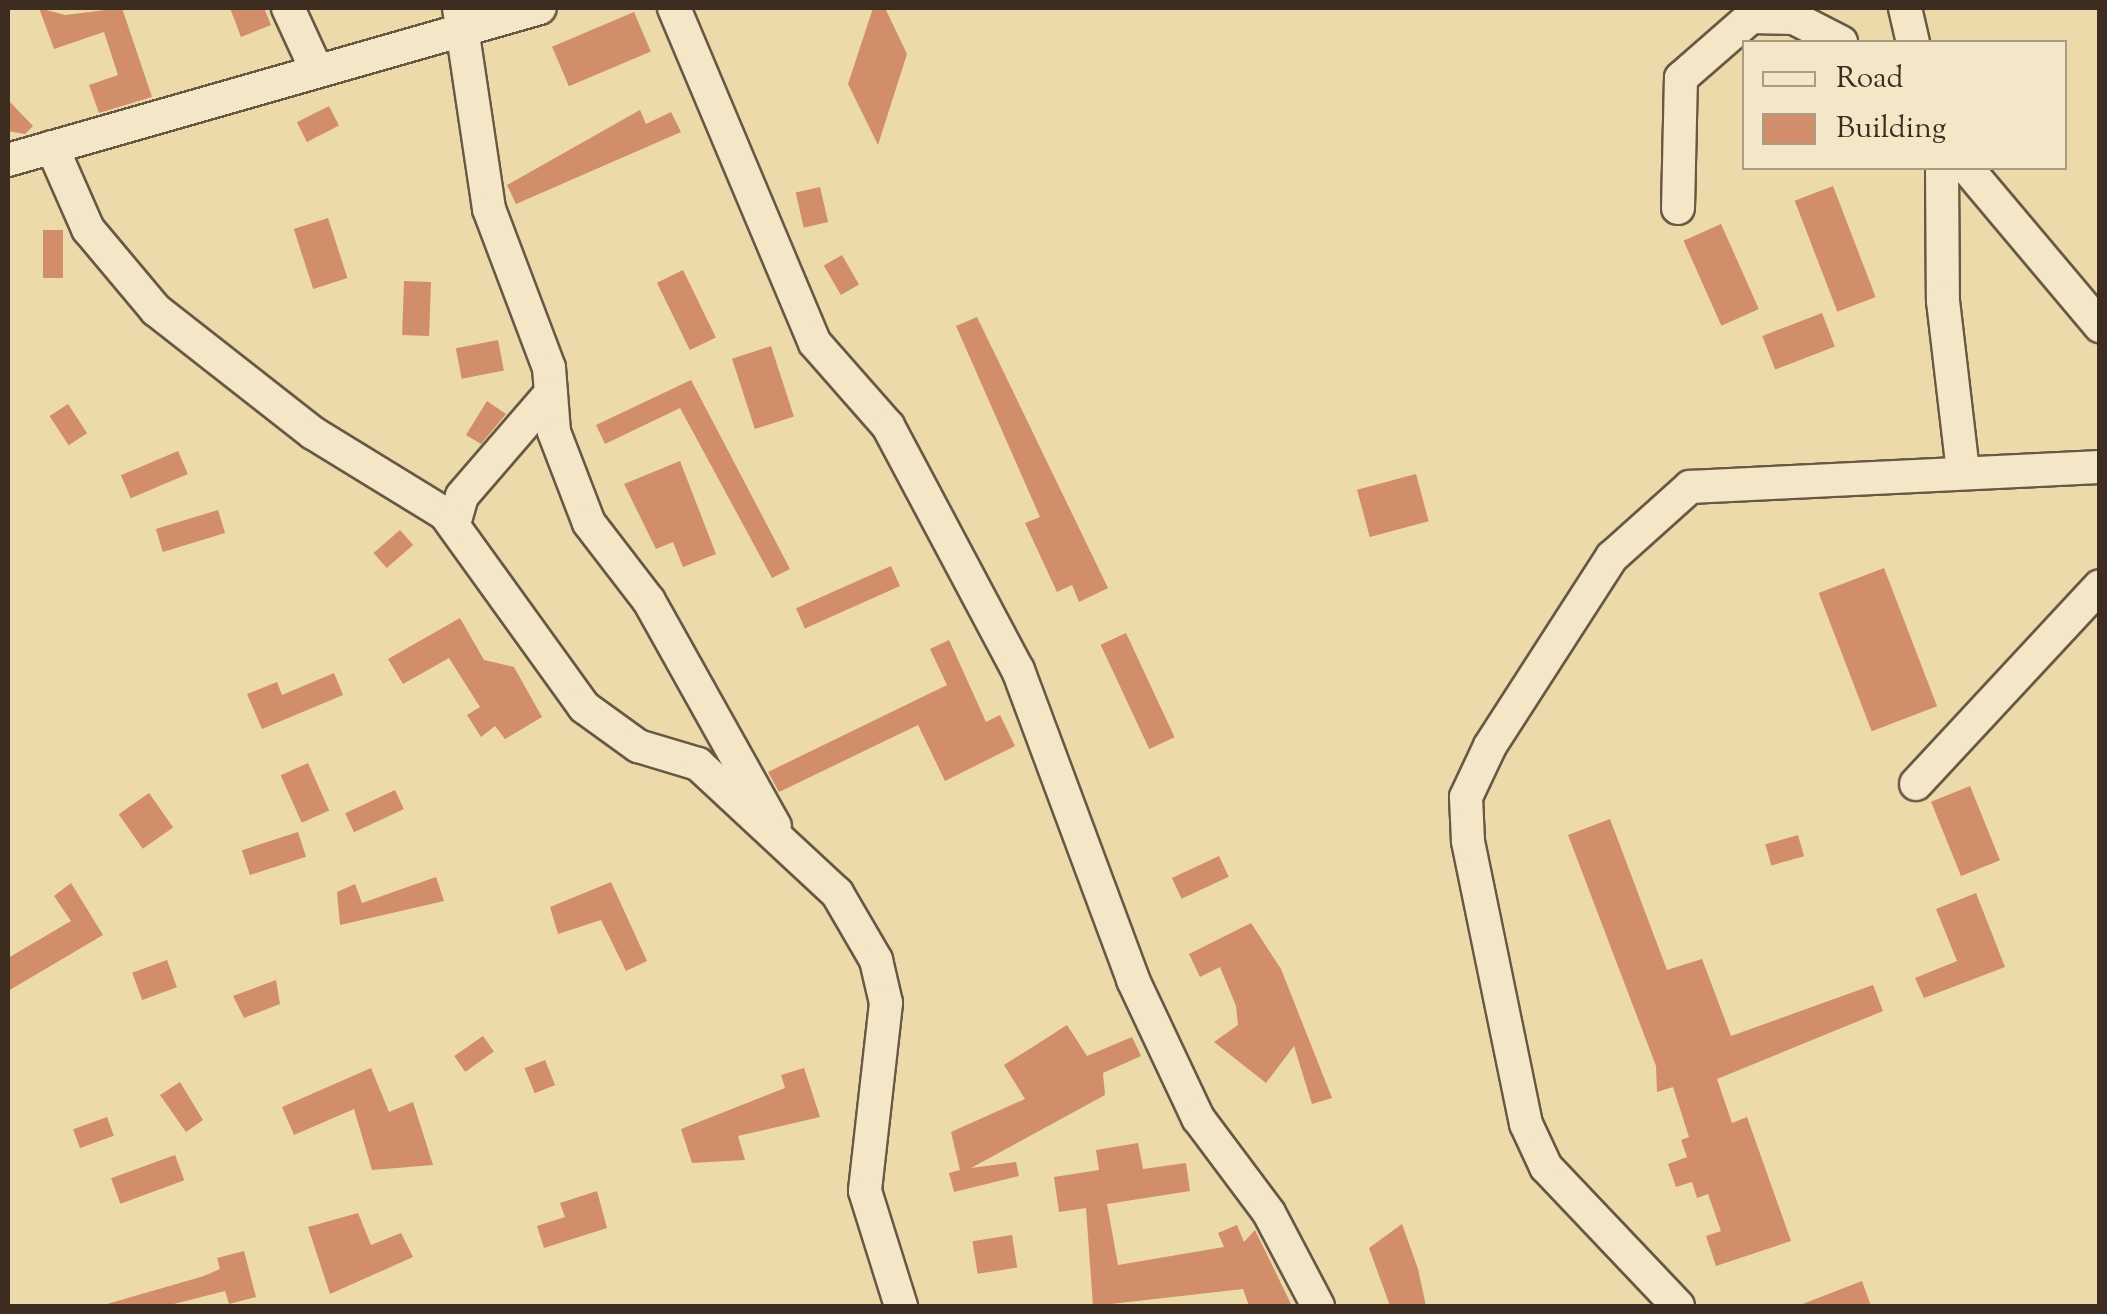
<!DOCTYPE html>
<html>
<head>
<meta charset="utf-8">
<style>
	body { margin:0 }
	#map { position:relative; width:2107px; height:1314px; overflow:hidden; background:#ecdaab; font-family:"Sorts Mill Goudy",serif }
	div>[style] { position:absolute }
	.building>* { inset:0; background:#d28d6a; transform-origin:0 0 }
	.roads { filter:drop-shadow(2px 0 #695844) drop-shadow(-2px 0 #695844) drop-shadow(0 2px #695844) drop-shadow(0 -2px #695844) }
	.minor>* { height:32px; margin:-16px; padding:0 16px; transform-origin:16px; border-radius:16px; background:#f3e7c8 }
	span { translate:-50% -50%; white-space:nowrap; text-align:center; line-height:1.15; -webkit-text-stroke:8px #f3e7c8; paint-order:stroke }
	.frame { position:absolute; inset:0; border:10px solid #3d2d21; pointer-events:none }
	.legend { position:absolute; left:1742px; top:40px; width:325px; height:130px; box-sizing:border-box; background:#f3e7c8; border:2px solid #aa9d85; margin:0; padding:12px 18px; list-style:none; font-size:30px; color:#3d2d21 }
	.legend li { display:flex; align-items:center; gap:20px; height:50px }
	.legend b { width:50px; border:2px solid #aa9d85 }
</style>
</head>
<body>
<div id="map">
	<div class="building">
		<i style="clip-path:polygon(39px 8px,65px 15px,122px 8px,152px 97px,99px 113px,89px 85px,118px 75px,104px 32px,54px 49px)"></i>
		<i style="clip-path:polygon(230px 8px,264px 8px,271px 25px,241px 37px)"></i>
		<i style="clip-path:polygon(873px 8px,885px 8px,907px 54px,878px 145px,848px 84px)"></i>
		<i style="left:634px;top:12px;width:43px;height:89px;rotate:67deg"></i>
		<i style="clip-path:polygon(8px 100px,33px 126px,25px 134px,8px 131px)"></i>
		<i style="left:329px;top:106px;width:22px;height:36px;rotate:63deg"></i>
		<i style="clip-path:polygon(640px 110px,646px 124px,671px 112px,681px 132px,516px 204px,507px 185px)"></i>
		<i style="left:1833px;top:186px;width:119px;height:41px;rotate:69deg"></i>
		<i style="left:820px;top:187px;width:36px;height:25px;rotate:77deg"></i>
		<i style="left:328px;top:218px;width:63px;height:36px;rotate:72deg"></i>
		<i style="left:1721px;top:224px;width:93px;height:41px;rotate:66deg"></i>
		<i style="left:43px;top:230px;width:20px;height:48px"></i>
		<i style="left:842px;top:255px;width:34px;height:21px;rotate:60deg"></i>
		<i style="left:683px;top:270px;width:75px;height:29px;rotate:64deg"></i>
		<i style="left:404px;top:281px;width:27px;height:54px;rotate:2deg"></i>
		<i style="left:1822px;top:313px;width:36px;height:64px;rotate:69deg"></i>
		<i style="clip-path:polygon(977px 317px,1108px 588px,1079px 602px,1072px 585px,1057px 592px,1025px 523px,1040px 517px,956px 326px)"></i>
		<i style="left:498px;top:340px;width:31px;height:43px;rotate:79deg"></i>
		<i style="left:771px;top:346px;width:74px;height:41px;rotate:72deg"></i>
		<i style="clip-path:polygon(691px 380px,790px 569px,772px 578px,680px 408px,605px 444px,596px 425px)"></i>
		<i style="clip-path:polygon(487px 401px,506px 414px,481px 444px,466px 435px)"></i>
		<i style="left:68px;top:404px;width:35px;height:22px;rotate:57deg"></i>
		<i style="left:178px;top:451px;width:25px;height:62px;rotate:67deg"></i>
		<i style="clip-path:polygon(680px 461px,716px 554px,683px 567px,673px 542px,656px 549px,624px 484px)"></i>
		<i style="left:1416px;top:474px;width:49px;height:61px;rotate:75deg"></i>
		<i style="left:218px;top:510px;width:24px;height:65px;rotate:73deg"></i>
		<i style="left:400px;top:530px;width:20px;height:35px;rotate:49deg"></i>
		<i style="left:891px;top:566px;width:22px;height:104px;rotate:66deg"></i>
		<i style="left:1884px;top:568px;width:148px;height:70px;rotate:69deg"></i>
		<i style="clip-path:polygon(460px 618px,484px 660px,514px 667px,542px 717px,505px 739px,495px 726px,481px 737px,467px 715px,480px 707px,449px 658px,403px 684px,388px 659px)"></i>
		<i style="left:1126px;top:633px;width:115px;height:28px;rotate:65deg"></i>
		<i style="clip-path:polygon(949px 640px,986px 722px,1000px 715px,1015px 746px,945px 781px,918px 725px,779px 792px,768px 772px,947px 685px,930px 649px)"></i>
		<i style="clip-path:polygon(334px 673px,343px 695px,262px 729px,247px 694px,277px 682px,282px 695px)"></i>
		<i style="left:308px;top:763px;width:52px;height:30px;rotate:66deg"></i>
		<i style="left:1970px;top:786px;width:80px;height:42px;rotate:68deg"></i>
		<i style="left:395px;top:790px;width:21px;height:55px;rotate:65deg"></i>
		<i style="left:149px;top:793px;width:42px;height:37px;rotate:55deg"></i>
		<i style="clip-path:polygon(1610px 819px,1667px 970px,1702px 959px,1731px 1036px,1873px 985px,1883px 1011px,1717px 1079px,1732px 1123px,1747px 1117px,1791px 1241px,1716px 1266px,1706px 1236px,1721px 1231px,1708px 1194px,1697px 1198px,1692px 1182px,1676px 1187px,1668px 1164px,1687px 1157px,1681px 1140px,1689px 1137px,1673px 1087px,1657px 1092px,1656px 1066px,1568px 835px)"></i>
		<i style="left:298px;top:832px;width:26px;height:59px;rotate:72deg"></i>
		<i style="left:1798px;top:835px;width:22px;height:34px;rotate:74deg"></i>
		<i style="left:1219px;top:856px;width:23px;height:52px;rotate:65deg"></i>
		<i style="clip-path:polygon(436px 877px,444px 901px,340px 925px,337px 892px,355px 884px,362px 903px)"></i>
		<i style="clip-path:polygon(611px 882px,647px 961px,626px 971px,601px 920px,558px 934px,550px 907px)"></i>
		<i style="clip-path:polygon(71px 883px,103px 935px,8px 991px,8px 958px,71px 921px,54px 896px)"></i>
		<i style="clip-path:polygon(1976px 893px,2005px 967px,1924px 998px,1915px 978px,1957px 961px,1936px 909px)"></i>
		<i style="clip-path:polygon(1251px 923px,1281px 969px,1332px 1098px,1312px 1104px,1294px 1046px,1266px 1083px,1214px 1042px,1238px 1025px,1236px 1006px,1220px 967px,1200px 977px,1189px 954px)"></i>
		<i style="left:167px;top:960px;width:29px;height:37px;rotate:70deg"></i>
		<i style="clip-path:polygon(276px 980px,280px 1004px,244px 1018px,233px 996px)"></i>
		<i style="clip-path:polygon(1067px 1025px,1087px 1056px,1132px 1037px,1141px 1056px,1103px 1073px,1105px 1095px,971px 1168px,1016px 1162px,1019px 1176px,954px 1192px,949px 1173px,960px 1170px,951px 1132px,1025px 1099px,1004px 1065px)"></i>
		<i style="left:483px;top:1036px;width:19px;height:35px;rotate:55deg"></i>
		<i style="left:545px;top:1060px;width:27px;height:22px;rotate:68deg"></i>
		<i style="clip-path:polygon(371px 1068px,389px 1112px,413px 1102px,433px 1165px,372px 1170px,354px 1109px,294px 1135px,282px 1107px)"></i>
		<i style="clip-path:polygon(804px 1068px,820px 1117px,738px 1136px,745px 1160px,692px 1163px,681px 1129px,785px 1088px,781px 1075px)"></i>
		<i style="clip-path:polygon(180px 1082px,203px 1120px,186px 1132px,160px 1095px)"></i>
		<i style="left:107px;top:1117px;width:20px;height:36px;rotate:70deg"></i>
		<i style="clip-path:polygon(1138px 1143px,1143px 1169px,1186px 1163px,1190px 1191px,1107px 1204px,1118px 1265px,1224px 1247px,1218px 1233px,1237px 1225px,1244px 1242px,1255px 1230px,1292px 1306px,1249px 1306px,1243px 1289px,1093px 1306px,1086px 1208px,1059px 1212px,1054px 1177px,1099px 1170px,1096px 1150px)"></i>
		<i style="left:175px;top:1155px;width:27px;height:68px;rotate:70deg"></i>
		<i style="clip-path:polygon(597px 1191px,607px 1228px,544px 1248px,537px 1226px,565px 1217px,560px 1203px)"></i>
		<i style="clip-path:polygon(358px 1213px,371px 1245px,401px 1233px,413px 1257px,330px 1294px,308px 1227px)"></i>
		<i style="clip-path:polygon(1402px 1224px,1418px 1269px,1426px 1306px,1390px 1306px,1369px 1248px)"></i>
		<i style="left:1012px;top:1235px;width:33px;height:40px;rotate:81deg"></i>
		<i style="clip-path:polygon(244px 1251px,256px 1297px,229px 1304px,225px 1291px,166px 1306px,100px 1306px,204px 1276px,220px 1269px,217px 1258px)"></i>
		<i style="clip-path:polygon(1862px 1281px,1871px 1306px,1801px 1306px,1800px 1305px)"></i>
	</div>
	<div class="roads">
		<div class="minor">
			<i style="left:288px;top:8px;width:67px;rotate:65.3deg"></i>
			<i style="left:459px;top:8px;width:203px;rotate:81.5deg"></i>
			<i style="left:489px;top:209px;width:170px;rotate:69.3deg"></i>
			<i style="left:549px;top:368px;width:64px;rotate:85.5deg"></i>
			<i style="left:554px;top:432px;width:97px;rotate:69deg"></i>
			<i style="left:589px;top:523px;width:98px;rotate:52.4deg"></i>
			<i style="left:649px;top:601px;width:258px;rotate:60.8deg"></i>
			<i style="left:674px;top:8px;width:363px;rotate:67.2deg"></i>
			<i style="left:815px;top:343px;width:111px;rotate:48.7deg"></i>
			<i style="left:888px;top:426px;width:276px;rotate:62deg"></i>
			<i style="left:1018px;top:670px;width:331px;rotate:69.6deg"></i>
			<i style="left:1133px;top:980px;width:153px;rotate:64.8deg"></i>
			<i style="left:1198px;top:1118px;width:119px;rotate:53.2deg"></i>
			<i style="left:1269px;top:1213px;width:105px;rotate:62.2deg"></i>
			<i style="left:1905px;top:8px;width:35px;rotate:77deg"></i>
			<i style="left:52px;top:147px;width:90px;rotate:66.3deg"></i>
			<i style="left:88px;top:229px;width:106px;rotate:50deg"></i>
			<i style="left:156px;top:310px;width:199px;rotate:38.1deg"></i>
			<i style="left:313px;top:433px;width:155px;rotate:31.5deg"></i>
			<i style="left:445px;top:514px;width:238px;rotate:54.2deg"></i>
			<i style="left:584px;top:707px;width:67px;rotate:35.8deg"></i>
			<i style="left:638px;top:746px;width:63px;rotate:16.7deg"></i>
			<i style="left:698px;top:764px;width:190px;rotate:42.9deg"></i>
			<i style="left:837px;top:893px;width:78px;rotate:59.8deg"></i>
			<i style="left:876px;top:960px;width:44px;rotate:76.9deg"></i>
			<i style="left:886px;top:1003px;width:189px;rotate:96.4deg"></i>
			<i style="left:865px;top:1191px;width:121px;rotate:72.6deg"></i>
			<i style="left:8px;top:160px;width:553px;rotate:-15.95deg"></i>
			<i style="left:1942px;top:168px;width:133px;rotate:89.6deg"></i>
			<i style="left:1943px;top:301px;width:171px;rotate:83.3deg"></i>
			<i style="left:1967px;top:168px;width:207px;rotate:49.9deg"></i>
			<i style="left:1678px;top:208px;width:130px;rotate:-88.7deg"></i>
			<i style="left:1681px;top:78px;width:93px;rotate:-41.1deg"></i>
			<i style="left:1751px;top:17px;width:43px;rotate:1.3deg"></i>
			<i style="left:1794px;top:18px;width:53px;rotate:27.1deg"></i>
			<i style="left:454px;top:524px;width:29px;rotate:-74deg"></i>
			<i style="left:462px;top:496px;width:136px;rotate:-49.2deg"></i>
			<i style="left:1916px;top:784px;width:270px;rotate:-47.1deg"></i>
			<i style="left:1678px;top:1306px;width:192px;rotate:-133.5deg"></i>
			<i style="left:1546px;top:1167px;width:47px;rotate:-114.9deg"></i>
			<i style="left:1526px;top:1124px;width:289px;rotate:-101.6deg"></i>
			<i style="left:1468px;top:841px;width:44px;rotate:-92.6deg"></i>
			<i style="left:1466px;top:797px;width:56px;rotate:-64.8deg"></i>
			<i style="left:1490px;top:746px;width:225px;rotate:-57.2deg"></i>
			<i style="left:1612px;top:557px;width:105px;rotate:-41.9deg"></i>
			<i style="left:1690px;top:487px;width:410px;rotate:-2.8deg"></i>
		</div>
	</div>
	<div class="frame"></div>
	<ul class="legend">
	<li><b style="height:12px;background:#f3e7c8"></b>Road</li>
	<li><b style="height:28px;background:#d28d6a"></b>Building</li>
	</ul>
</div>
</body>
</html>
